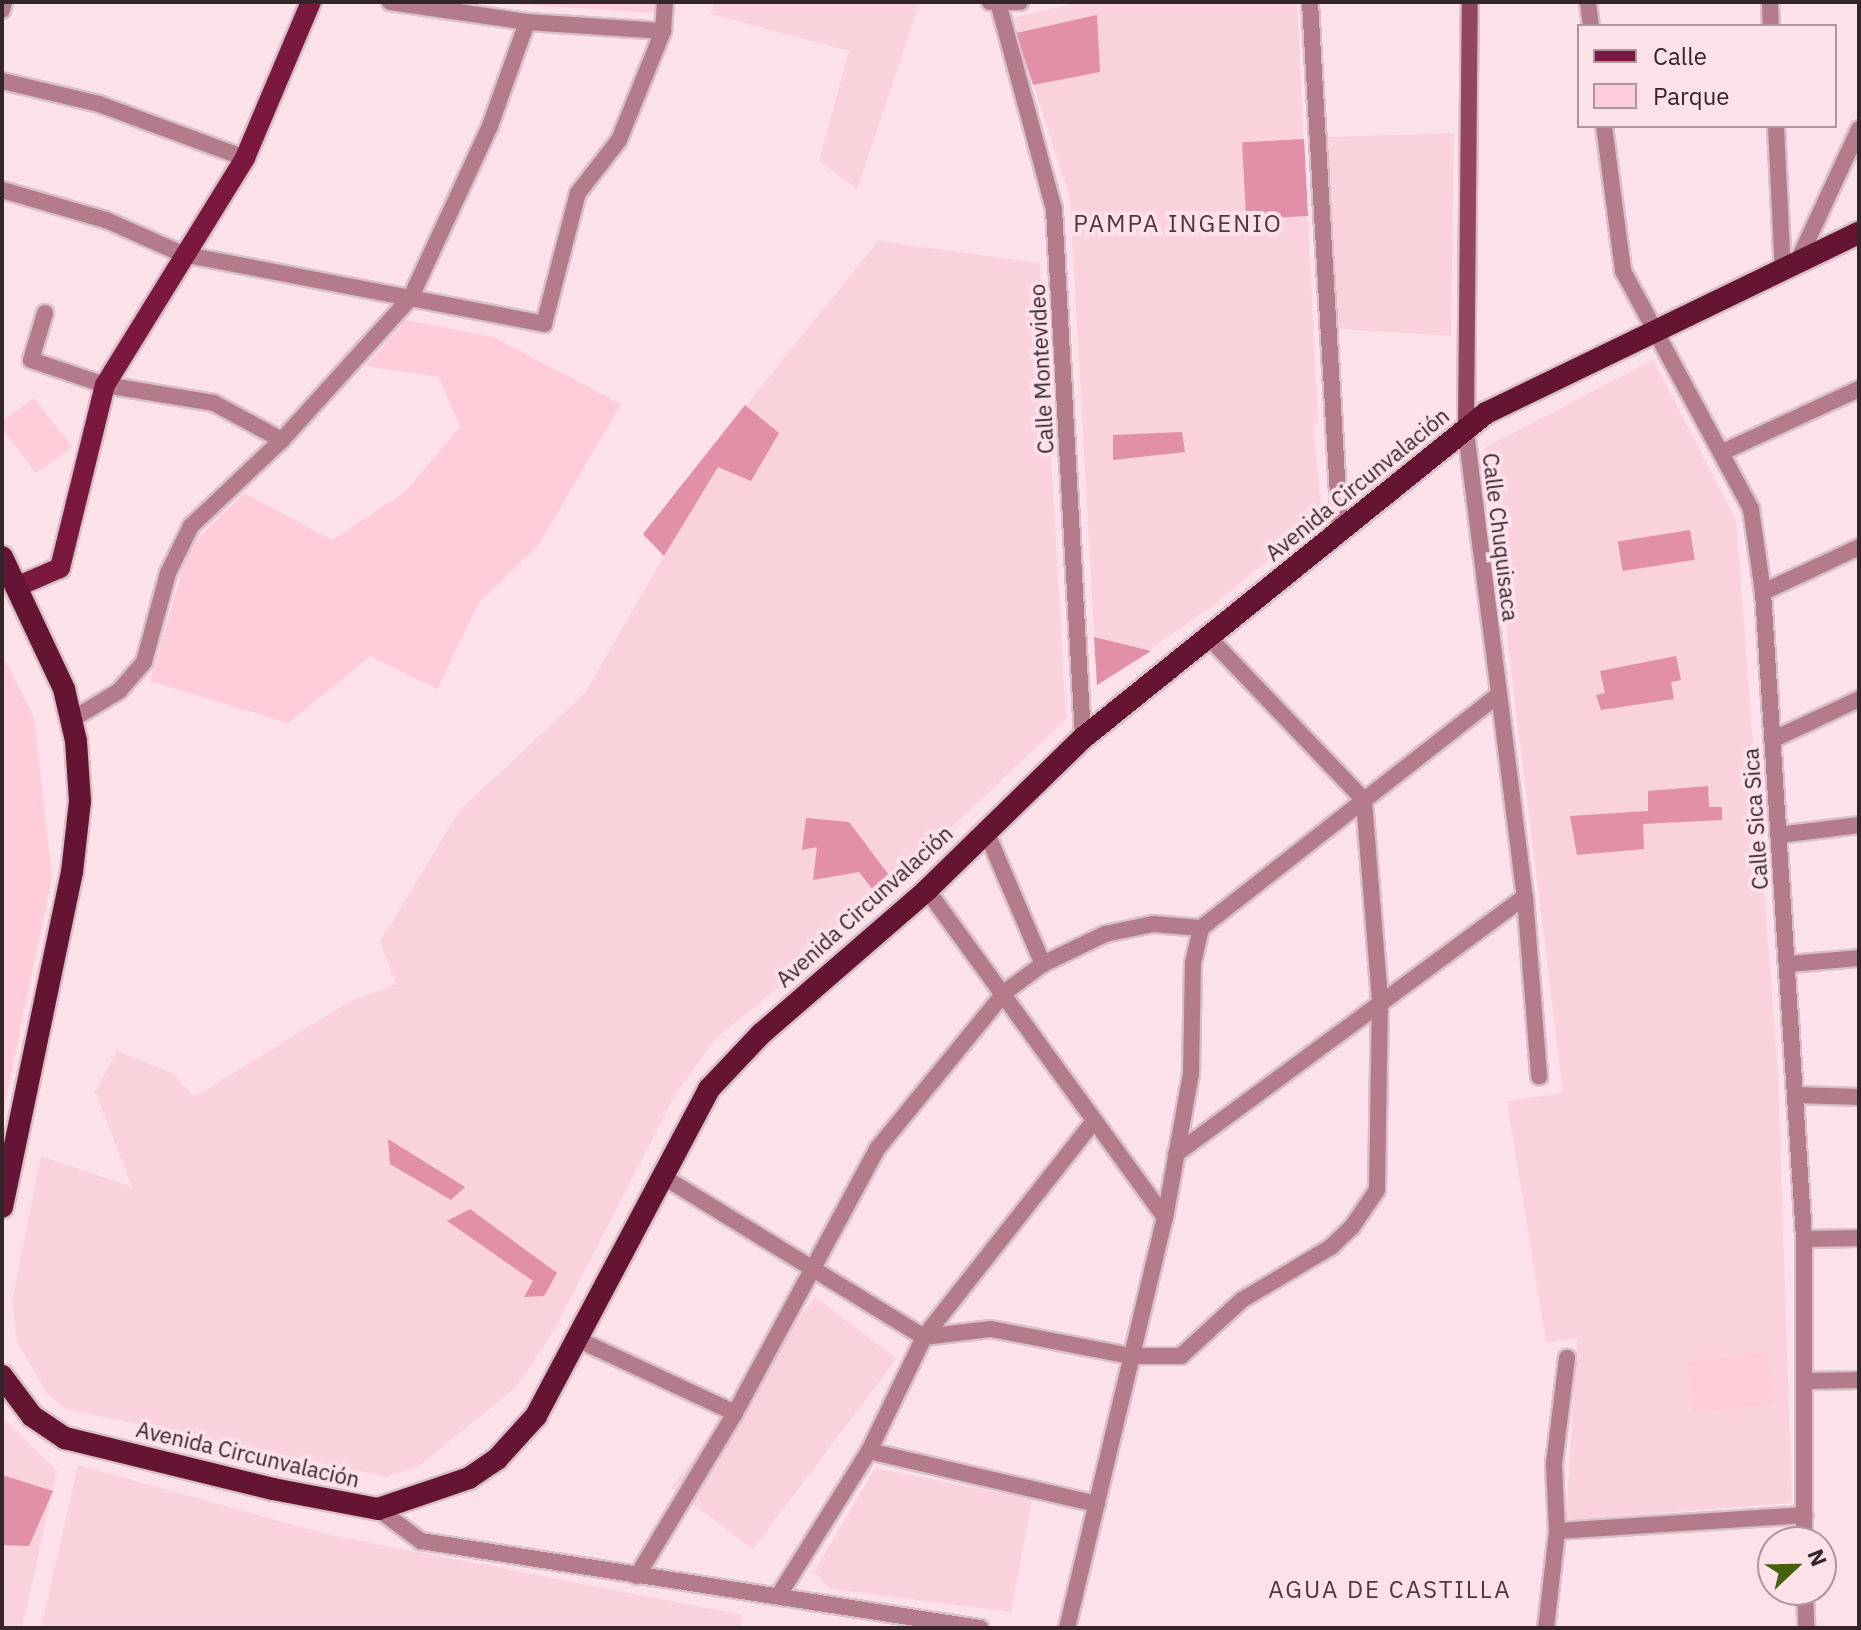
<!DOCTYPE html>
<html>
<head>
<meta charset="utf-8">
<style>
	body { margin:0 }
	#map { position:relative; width:1861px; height:1630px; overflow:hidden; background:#fce2e8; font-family:"IBM Plex Sans",sans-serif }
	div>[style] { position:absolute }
	.built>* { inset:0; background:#fad2dc; transform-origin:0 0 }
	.green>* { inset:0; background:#fecdd9; transform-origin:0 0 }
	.water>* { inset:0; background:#e190a7; transform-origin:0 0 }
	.roads { filter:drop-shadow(2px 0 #d8c0c6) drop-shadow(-2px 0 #d8c0c6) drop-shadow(0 2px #d8c0c6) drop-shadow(0 -2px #d8c0c6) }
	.minor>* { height:16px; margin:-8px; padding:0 8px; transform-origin:8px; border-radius:8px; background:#b47c8b }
	.secondary>* { height:16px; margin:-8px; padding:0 8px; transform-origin:8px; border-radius:8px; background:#94465e }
	.primary>* { height:20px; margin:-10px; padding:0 10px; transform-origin:10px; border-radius:10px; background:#7b1840 }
	.trunk>* { height:22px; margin:-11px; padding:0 11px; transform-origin:11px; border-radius:11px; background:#661434 }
	span { translate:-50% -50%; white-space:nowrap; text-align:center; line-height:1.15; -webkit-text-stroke:8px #fce2e8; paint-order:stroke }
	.street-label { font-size:22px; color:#342529 }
	.neighbourhood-label { font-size:24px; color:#54333c; letter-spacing:2px }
	.frame { position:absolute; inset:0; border:4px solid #342529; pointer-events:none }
	.legend { position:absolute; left:1577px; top:24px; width:260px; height:104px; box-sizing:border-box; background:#fce2e8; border:2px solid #ac969c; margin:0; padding:10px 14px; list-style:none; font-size:24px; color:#342529 }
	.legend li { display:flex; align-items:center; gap:16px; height:40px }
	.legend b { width:40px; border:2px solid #ac969c }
	.north { position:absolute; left:1757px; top:1526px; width:80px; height:80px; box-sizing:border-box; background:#fce2e8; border:2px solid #ac969c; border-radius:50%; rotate:68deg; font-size:22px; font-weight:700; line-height:32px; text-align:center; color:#342529 }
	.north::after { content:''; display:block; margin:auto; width:28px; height:36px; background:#47600d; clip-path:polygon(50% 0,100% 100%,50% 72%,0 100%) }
</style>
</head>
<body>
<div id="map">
	<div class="built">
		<i style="clip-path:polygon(714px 2px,920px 2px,857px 189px,819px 161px,849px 51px,711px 14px)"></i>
		<i style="clip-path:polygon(1080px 2px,1297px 2px,1318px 424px,1313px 425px,1321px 505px,1318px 518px,1210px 608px,1097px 685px,1070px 199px,1012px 18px)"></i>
		<i style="clip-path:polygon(1454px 133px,1451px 336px,1337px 329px,1327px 137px)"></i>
		<i style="clip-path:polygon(878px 241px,1040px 263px,1066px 719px,806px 965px,715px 1039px,675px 1095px,554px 1330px,516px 1387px,419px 1466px,387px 1477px,66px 1409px,47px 1393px,17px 1342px,12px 1301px,41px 1156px,132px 1187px,95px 1091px,117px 1051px,172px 1073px,194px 1097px,349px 1002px,396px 984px,380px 942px,459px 811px,585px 693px,664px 556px,643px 534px)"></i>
		<i style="clip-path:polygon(1653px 360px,1736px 520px,1778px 1074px,1792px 1503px,1566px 1520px,1577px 1338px,1546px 1343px,1507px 1101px,1563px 1093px,1484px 448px)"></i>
		<i style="left:815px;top:1297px;width:102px;height:239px;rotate:37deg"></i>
		<i style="clip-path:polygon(2px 1418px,57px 1471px,22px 1628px,2px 1628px)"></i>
		<i style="clip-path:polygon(78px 1465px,330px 1535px,743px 1615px,740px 1628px,41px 1628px)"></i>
		<i style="clip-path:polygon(875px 1468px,1032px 1499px,1011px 1612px,830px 1589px,814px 1572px)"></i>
	</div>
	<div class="green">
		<i style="clip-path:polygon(481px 2px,658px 2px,657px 13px)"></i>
		<i style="clip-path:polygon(406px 320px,493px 337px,621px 404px,539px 544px,479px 602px,437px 689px,370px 656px,288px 723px,150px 681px,189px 547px,244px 493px,332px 540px,405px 492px,460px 427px,439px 377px,366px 366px)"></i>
		<i style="clip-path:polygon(34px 398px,72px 447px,36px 473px,2px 429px,2px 421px)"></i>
		<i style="clip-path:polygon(2px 654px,34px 718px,52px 878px,2px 1117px)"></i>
		<i style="left:1767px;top:1352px;width:52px;height:80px;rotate:83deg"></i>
	</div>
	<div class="water">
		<i style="clip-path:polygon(1097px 15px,1100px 72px,1033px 85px,1016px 33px)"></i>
		<i style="left:1304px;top:139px;width:77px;height:62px;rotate:87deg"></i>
		<i style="clip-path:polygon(745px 405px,779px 433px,751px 481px,718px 467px,664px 556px,643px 534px)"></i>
		<i style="clip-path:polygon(1182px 432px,1185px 452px,1113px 460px,1113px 435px)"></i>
		<i style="left:1690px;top:530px;width:30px;height:73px;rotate:81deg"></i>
		<i style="clip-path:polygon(1094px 637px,1151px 651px,1097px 685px)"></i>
		<i style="clip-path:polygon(1676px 656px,1681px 680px,1671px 682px,1674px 699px,1601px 710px,1596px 695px,1605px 693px,1600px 671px)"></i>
		<i style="clip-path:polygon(1708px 786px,1709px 807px,1722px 807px,1722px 820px,1643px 824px,1644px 849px,1577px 855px,1570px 816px,1648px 811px,1648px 791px)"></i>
		<i style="clip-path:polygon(806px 818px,849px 822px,894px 882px,878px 896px,859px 872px,813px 880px,817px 847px,802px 850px)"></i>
		<i style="clip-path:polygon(388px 1139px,465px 1187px,451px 1200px,390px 1164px)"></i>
		<i style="clip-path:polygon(470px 1209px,557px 1273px,544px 1296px,524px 1297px,533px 1281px,447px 1221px)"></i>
		<i style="clip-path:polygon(2px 1475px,53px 1491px,29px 1546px,2px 1545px)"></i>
	</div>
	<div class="roads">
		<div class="minor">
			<i style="left:390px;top:2px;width:138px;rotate:8.3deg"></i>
			<i style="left:527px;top:22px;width:136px;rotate:3.8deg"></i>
			<i style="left:990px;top:2px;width:30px"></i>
			<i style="left:998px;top:2px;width:214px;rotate:74.9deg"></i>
			<i style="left:1054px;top:209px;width:530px;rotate:86.86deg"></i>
			<i style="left:1310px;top:2px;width:529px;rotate:86.75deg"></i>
			<i style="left:1588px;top:2px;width:24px;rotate:83deg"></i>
			<i style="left:1770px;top:2px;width:24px;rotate:88deg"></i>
			<i style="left:2px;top:10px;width:8px;rotate:-76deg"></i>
			<i style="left:2px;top:81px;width:100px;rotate:13.3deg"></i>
			<i style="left:99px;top:104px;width:156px;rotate:20.3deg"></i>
			<i style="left:1604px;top:126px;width:146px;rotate:82.5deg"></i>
			<i style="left:1623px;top:271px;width:270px;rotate:61.7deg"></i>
			<i style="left:1751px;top:509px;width:84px;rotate:81.8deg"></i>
			<i style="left:1763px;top:592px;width:648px;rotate:86.37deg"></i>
			<i style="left:1804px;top:1239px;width:303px;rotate:90deg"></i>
			<i style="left:1776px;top:126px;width:146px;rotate:87.3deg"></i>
			<i style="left:2px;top:190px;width:108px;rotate:16.1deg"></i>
			<i style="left:106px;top:220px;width:83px;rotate:24.1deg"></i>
			<i style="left:182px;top:254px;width:369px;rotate:10.9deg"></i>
			<i style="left:544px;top:324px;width:135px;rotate:-75.5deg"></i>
			<i style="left:578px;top:193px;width:67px;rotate:-52.3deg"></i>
			<i style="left:619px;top:140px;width:118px;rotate:-68deg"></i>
			<i style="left:663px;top:31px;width:29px;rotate:-86deg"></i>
			<i style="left:1796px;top:265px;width:150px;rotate:-65.1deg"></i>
			<i style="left:45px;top:313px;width:49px;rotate:106.6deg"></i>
			<i style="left:31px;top:360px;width:78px;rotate:18.7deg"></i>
			<i style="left:105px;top:385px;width:110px;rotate:9.4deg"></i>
			<i style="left:214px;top:403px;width:77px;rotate:28.6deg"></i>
			<i style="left:1466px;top:432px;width:469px;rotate:82.8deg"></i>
			<i style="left:1525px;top:897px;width:180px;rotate:85.5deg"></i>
			<i style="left:1723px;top:452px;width:150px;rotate:-24.9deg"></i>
			<i style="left:1763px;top:592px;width:106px;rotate:-25.1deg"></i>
			<i style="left:71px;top:720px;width:56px;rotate:-31.1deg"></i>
			<i style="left:119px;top:691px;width:38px;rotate:-49deg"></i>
			<i style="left:144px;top:662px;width:92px;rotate:-74.9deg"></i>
			<i style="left:168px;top:573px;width:52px;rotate:-63.9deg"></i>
			<i style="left:191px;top:526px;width:125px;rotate:-43.4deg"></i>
			<i style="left:282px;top:440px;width:193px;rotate:-47.9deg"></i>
			<i style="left:411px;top:297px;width:188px;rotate:-65.2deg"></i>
			<i style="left:490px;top:126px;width:110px;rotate:-70.4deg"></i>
			<i style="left:1772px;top:740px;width:96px;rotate:-25.2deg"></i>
			<i style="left:985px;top:829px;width:147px;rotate:66.8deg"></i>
			<i style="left:1779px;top:835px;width:81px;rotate:-7.1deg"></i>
			<i style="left:927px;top:890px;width:405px;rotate:54deg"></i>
			<i style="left:1788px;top:964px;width:71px;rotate:-4.8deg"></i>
			<i style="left:1797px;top:1095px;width:62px;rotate:1.8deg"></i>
			<i style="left:1176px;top:1154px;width:433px;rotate:-36.4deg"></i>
			<i style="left:662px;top:1176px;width:308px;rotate:31.6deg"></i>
			<i style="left:924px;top:1337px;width:67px;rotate:-6.8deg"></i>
			<i style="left:991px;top:1329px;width:143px;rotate:10.9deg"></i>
			<i style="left:1131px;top:1356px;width:50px"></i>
			<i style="left:1181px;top:1356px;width:83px;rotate:-42.6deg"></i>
			<i style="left:1242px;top:1300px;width:104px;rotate:-30.8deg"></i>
			<i style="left:1331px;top:1247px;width:29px;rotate:-44deg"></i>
			<i style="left:1352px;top:1227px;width:45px;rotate:-56deg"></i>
			<i style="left:1377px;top:1190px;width:190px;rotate:-89.1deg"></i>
			<i style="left:1380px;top:1000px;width:201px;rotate:-94.6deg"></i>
			<i style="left:1364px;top:800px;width:226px;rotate:-133.7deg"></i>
			<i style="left:1804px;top:1239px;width:55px;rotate:-1deg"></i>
			<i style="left:579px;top:1340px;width:172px;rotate:25.1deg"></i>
			<i style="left:1805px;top:1381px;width:54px;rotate:-1.1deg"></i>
			<i style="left:869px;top:1451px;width:234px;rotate:13.1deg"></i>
			<i style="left:378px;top:1509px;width:54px;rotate:36.7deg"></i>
			<i style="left:421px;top:1541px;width:566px;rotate:8.85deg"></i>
			<i style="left:1557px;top:1531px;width:248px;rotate:-3.7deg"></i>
			<i style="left:637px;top:1576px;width:190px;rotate:-59deg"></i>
			<i style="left:735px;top:1413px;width:300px;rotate:-61.7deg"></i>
			<i style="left:877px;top:1149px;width:203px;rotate:-50.8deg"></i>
			<i style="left:1005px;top:992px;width:47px;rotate:-36.4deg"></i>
			<i style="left:1043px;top:964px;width:69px;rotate:-25.8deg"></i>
			<i style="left:1105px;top:934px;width:49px;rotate:-11.8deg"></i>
			<i style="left:1153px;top:924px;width:48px;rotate:4.8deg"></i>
			<i style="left:1805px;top:1590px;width:38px;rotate:88deg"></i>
			<i style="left:779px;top:1595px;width:170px;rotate:-58deg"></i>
			<i style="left:869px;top:1451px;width:127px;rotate:-64.2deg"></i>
			<i style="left:924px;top:1337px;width:275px;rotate:-51.8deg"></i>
			<i style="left:1067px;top:1628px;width:422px;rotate:-76.6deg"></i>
			<i style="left:1165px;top:1218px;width:146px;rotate:-79.8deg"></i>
			<i style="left:1191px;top:1074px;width:111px;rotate:-89deg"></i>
			<i style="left:1193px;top:963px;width:36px;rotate:-77deg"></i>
			<i style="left:1201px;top:928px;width:377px;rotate:-38.1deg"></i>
			<i style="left:1546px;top:1628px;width:98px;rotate:-83.5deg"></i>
			<i style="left:1557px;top:1531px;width:67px;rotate:-92.6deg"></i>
			<i style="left:1554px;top:1464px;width:107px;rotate:-83deg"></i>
		</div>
		<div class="secondary">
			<i style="left:1466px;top:432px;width:430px;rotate:-89.5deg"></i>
		</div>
		<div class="primary">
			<i style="left:16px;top:587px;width:48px;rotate:-23.4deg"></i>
			<i style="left:60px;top:568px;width:188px;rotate:-76.2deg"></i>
			<i style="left:105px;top:385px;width:267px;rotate:-58.3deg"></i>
			<i style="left:245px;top:158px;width:169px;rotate:-67.1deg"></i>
		</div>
		<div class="trunk">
			<i style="left:2px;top:557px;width:146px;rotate:64.8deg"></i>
			<i style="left:64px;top:689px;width:53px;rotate:77deg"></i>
			<i style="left:76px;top:741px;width:60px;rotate:86.2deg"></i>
			<i style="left:80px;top:801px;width:71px;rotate:96.4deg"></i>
			<i style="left:72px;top:872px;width:342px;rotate:101.8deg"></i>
			<i style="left:2px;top:1376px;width:50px;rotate:53.1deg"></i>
			<i style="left:32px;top:1416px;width:40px;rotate:34deg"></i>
			<i style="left:65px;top:1438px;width:214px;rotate:13.8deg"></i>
			<i style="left:273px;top:1489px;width:107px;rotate:10.8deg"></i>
			<i style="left:378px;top:1509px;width:96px;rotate:-18.8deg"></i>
			<i style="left:469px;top:1478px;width:34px;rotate:-34deg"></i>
			<i style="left:497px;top:1459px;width:58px;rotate:-47.8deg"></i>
			<i style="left:536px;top:1416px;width:370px;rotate:-62.1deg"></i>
			<i style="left:709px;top:1089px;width:76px;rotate:-46.6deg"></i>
			<i style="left:761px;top:1034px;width:220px;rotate:-40.9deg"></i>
			<i style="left:927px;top:890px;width:218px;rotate:-44.3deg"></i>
			<i style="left:1083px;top:738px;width:518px;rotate:-38.88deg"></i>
			<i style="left:1486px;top:413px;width:414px;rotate:-25.8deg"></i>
		</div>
	</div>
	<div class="street-label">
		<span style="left:1041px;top:369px;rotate:-93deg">Calle Montevideo</span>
		<span style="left:1357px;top:484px;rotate:-39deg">Avenida Circunvalación</span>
		<span style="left:1501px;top:537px;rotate:83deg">Calle Chuquisaca</span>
		<span style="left:1755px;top:819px;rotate:-94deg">Calle Sica Sica</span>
		<span style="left:864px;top:906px;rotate:-42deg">Avenida Circunvalación</span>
		<span style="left:248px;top:1454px;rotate:13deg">Avenida Circunvalación</span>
	</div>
	<div class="neighbourhood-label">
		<span style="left:1178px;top:224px">PAMPA INGENIO</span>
		<span style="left:1390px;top:1590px">AGUA DE CASTILLA</span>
	</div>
	<div class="frame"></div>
	<ul class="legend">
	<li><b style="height:10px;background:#7b1840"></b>Calle</li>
	<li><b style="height:22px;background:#fecdd9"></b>Parque</li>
	</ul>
	<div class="north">N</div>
</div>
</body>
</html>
